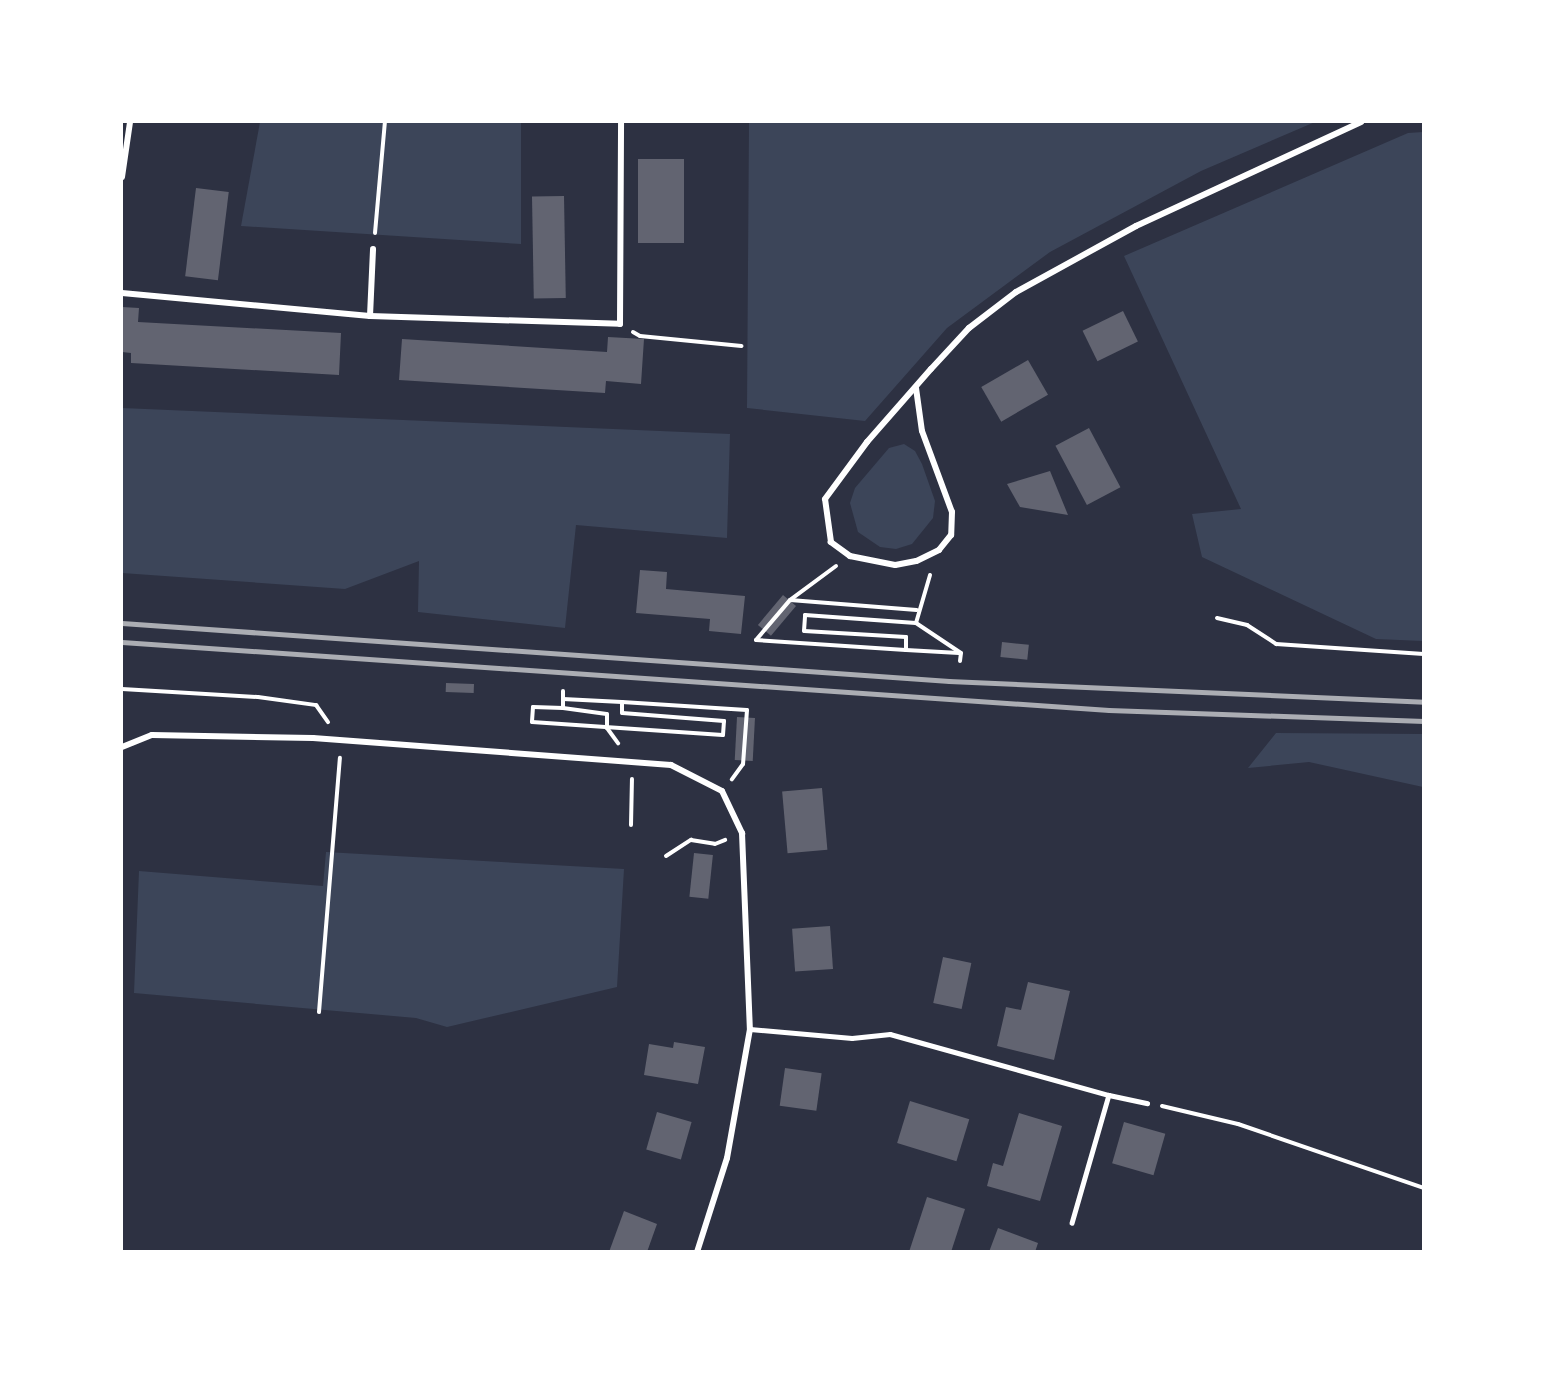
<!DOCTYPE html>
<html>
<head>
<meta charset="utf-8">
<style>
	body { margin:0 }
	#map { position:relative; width:1545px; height:1373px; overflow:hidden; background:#2d3142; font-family:"Space Grotesk",sans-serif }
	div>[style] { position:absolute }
	.green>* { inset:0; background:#3c4559 }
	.building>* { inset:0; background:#626471; transform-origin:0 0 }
	.path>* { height:4px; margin:-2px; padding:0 2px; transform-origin:2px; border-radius:2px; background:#fff }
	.service>* { height:4.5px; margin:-2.25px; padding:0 2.25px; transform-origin:2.25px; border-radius:2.25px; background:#fff }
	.minor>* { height:6px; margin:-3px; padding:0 3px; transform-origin:3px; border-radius:3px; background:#fff }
	.rail>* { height:4.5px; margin:-2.25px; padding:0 2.25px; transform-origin:2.25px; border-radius:2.25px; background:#abadb3 }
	span { translate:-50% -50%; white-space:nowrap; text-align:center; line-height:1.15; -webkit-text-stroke:5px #fff; paint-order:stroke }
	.frame { position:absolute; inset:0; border:123px solid #fff; pointer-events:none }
</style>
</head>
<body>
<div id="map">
	<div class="green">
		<i style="clip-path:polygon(260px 122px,521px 122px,521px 244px,241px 226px)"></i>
		<i style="clip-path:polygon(749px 122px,1315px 122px,1201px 171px,1050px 252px,947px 328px,865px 421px,747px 408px)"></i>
		<i style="clip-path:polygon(1423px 132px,1423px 641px,1376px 639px,1202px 557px,1192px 514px,1241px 509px,1124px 256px,1408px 133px)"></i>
		<i style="clip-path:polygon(122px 408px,730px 434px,727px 538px,576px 525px,565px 628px,418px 612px,419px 561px,345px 589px,122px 573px)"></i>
		<i style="clip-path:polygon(904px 444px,915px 451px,922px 464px,935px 501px,933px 518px,912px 544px,896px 549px,880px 547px,858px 532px,850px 503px,855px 488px,889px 448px)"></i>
		<i style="clip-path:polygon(1276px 733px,1423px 734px,1423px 787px,1309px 762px,1248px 768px)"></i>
		<i style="clip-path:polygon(326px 852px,624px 869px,617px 987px,447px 1027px,416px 1018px,134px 993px,139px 871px,323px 886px)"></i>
	</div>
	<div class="building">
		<i style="left:684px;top:159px;width:84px;height:46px;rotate:90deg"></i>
		<i style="left:196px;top:188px;width:33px;height:89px;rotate:7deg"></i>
		<i style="left:564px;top:196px;width:102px;height:32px;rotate:89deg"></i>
		<i style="clip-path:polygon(122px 307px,139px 308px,138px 322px,341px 333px,339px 375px,131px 363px,131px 353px,122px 352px)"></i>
		<i style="left:1123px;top:311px;width:34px;height:45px;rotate:64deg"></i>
		<i style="clip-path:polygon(608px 337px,644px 339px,641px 384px,606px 381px,605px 393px,399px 380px,402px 339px,607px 352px)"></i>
		<i style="left:1028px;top:360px;width:40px;height:54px;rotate:60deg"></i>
		<i style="left:1089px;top:428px;width:67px;height:38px;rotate:62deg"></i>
		<i style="clip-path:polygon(1050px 471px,1068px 515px,1020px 507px,1007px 484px)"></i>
		<i style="clip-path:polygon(640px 570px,667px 572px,666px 589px,745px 596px,741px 634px,709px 631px,710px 619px,636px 613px)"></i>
		<i style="left:783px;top:595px;width:17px;height:39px;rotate:40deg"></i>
		<i style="left:1002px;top:642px;width:27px;height:15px;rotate:6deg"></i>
		<i style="left:446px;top:683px;width:28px;height:9px;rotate:2deg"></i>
		<i style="left:737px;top:717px;width:18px;height:43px;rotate:3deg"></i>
		<i style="left:822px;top:788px;width:62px;height:40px;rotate:85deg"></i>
		<i style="left:694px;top:853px;width:19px;height:44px;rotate:6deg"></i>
		<i style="left:830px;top:926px;width:43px;height:38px;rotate:86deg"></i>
		<i style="left:943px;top:957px;width:29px;height:47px;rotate:12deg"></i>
		<i style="clip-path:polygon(1028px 982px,1070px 991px,1054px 1060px,997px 1046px,1006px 1007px,1021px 1010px)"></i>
		<i style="clip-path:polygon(674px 1042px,705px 1047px,698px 1084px,644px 1075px,649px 1044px,673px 1048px)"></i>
		<i style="left:785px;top:1068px;width:37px;height:38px;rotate:8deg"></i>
		<i style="left:910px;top:1101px;width:62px;height:44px;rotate:17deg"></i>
		<i style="left:657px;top:1112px;width:36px;height:39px;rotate:16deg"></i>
		<i style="clip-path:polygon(1019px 1113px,1062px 1126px,1040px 1201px,987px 1186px,993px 1163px,1003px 1166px)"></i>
		<i style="left:1124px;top:1122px;width:43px;height:43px;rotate:16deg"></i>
		<i style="clip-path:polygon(927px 1197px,965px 1209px,951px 1252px,909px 1252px)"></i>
		<i style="clip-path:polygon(624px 1211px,657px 1224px,647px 1252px,609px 1252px)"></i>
		<i style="clip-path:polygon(998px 1228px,1038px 1243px,1035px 1252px,989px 1252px)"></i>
	</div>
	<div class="path">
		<i style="left:375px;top:233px;width:111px;rotate:-84.9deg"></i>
		<i style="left:633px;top:332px;width:8px;rotate:30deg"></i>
		<i style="left:640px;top:336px;width:102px;rotate:5.6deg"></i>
		<i style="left:836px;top:566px;width:57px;rotate:143.5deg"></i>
		<i style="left:790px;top:600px;width:127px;rotate:4.5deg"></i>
		<i style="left:1217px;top:618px;width:31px;rotate:13deg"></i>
		<i style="left:1247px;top:625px;width:35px;rotate:33deg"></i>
		<i style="left:1276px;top:644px;width:148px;rotate:3.9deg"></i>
		<i style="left:916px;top:623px;width:50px;rotate:-73.7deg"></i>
		<i style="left:756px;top:640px;width:150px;rotate:3.8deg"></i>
		<i style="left:906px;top:650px;width:13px;rotate:-90deg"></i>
		<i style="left:906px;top:637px;width:102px;rotate:-176.6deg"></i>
		<i style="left:804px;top:631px;width:16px;rotate:-86deg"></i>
		<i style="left:805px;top:615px;width:111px;rotate:4.1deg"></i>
		<i style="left:916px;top:623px;width:54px;rotate:33.7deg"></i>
		<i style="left:756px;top:640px;width:52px;rotate:-49.6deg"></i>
		<i style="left:906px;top:650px;width:53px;rotate:3.2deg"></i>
		<i style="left:960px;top:661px;width:8px;rotate:-83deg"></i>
		<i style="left:122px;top:689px;width:136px;rotate:3.4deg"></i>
		<i style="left:258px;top:697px;width:59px;rotate:7.9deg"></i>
		<i style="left:316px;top:705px;width:21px;rotate:55deg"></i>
		<i style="left:563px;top:691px;width:17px;rotate:90deg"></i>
		<i style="left:563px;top:708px;width:30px;rotate:-178deg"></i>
		<i style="left:533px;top:707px;width:15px;rotate:94deg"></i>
		<i style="left:532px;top:722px;width:191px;rotate:3.9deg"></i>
		<i style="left:723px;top:735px;width:14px;rotate:-86deg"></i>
		<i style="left:724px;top:721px;width:102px;rotate:-175.5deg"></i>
		<i style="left:622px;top:713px;width:11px;rotate:-90deg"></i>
		<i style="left:622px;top:702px;width:125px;rotate:3.7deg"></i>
		<i style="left:747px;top:710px;width:54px;rotate:94.2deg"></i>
		<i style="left:743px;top:764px;width:19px;rotate:126deg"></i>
		<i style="left:563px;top:699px;width:59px;rotate:2.9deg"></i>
		<i style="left:563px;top:708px;width:44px;rotate:7.8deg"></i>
		<i style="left:607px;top:714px;width:14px;rotate:90deg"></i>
		<i style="left:607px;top:728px;width:19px;rotate:54deg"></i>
		<i style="left:631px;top:825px;width:46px;rotate:-88.8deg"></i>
		<i style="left:666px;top:856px;width:30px;rotate:-33deg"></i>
		<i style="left:691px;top:840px;width:24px;rotate:9deg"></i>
		<i style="left:715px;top:844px;width:11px;rotate:-22deg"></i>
		<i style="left:319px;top:1012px;width:255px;rotate:-85.3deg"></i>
		<i style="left:1162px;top:1106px;width:78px;rotate:13.3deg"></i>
		<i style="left:1238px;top:1124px;width:197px;rotate:19deg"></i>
	</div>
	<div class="service">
		<i style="left:750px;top:1029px;width:102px;rotate:5deg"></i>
		<i style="left:852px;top:1038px;width:38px;rotate:-6deg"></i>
		<i style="left:890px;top:1034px;width:227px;rotate:15.6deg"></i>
		<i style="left:1109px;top:1095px;width:133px;rotate:106.1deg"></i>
		<i style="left:1109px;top:1095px;width:39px;rotate:12deg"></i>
	</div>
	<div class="minor">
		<i style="left:122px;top:177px;width:56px;rotate:-81.7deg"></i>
		<i style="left:122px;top:293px;width:249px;rotate:5.3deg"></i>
		<i style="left:370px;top:316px;width:250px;rotate:1.8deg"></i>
		<i style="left:620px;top:324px;width:202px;rotate:-89.7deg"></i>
		<i style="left:370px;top:316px;width:67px;rotate:-87.4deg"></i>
		<i style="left:916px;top:388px;width:43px;rotate:82.1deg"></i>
		<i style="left:922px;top:431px;width:86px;rotate:69.7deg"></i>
		<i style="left:952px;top:512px;width:23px;rotate:92deg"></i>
		<i style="left:951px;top:535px;width:19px;rotate:129deg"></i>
		<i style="left:939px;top:550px;width:25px;rotate:154deg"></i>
		<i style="left:916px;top:561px;width:21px;rotate:169deg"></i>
		<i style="left:895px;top:565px;width:46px;rotate:-168.7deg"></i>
		<i style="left:850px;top:556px;width:24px;rotate:-144deg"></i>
		<i style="left:831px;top:542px;width:43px;rotate:-97.9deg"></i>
		<i style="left:825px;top:499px;width:71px;rotate:-53.6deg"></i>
		<i style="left:867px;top:442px;width:97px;rotate:-48.8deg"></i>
		<i style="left:931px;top:369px;width:56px;rotate:-47.2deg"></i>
		<i style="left:969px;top:328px;width:59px;rotate:-37.5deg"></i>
		<i style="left:1016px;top:292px;width:137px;rotate:-28.8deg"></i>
		<i style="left:1136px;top:226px;width:248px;rotate:-24.8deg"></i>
		<i style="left:122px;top:747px;width:32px;rotate:-22deg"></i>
		<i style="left:152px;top:735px;width:161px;rotate:1.1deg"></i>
		<i style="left:313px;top:738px;width:359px;rotate:4.3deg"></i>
		<i style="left:671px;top:765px;width:57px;rotate:27deg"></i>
		<i style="left:722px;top:791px;width:47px;rotate:64.5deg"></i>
		<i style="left:742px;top:833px;width:196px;rotate:87.7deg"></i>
		<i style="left:750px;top:1029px;width:131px;rotate:100.1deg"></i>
		<i style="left:727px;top:1158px;width:99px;rotate:107.7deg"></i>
	</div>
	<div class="rail">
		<i style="left:122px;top:623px;width:829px;rotate:4.01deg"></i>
		<i style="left:949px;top:681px;width:475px;rotate:2.5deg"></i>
		<i style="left:122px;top:642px;width:989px;rotate:3.94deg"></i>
		<i style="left:1109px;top:710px;width:315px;rotate:2deg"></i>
	</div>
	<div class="frame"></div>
</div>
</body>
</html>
